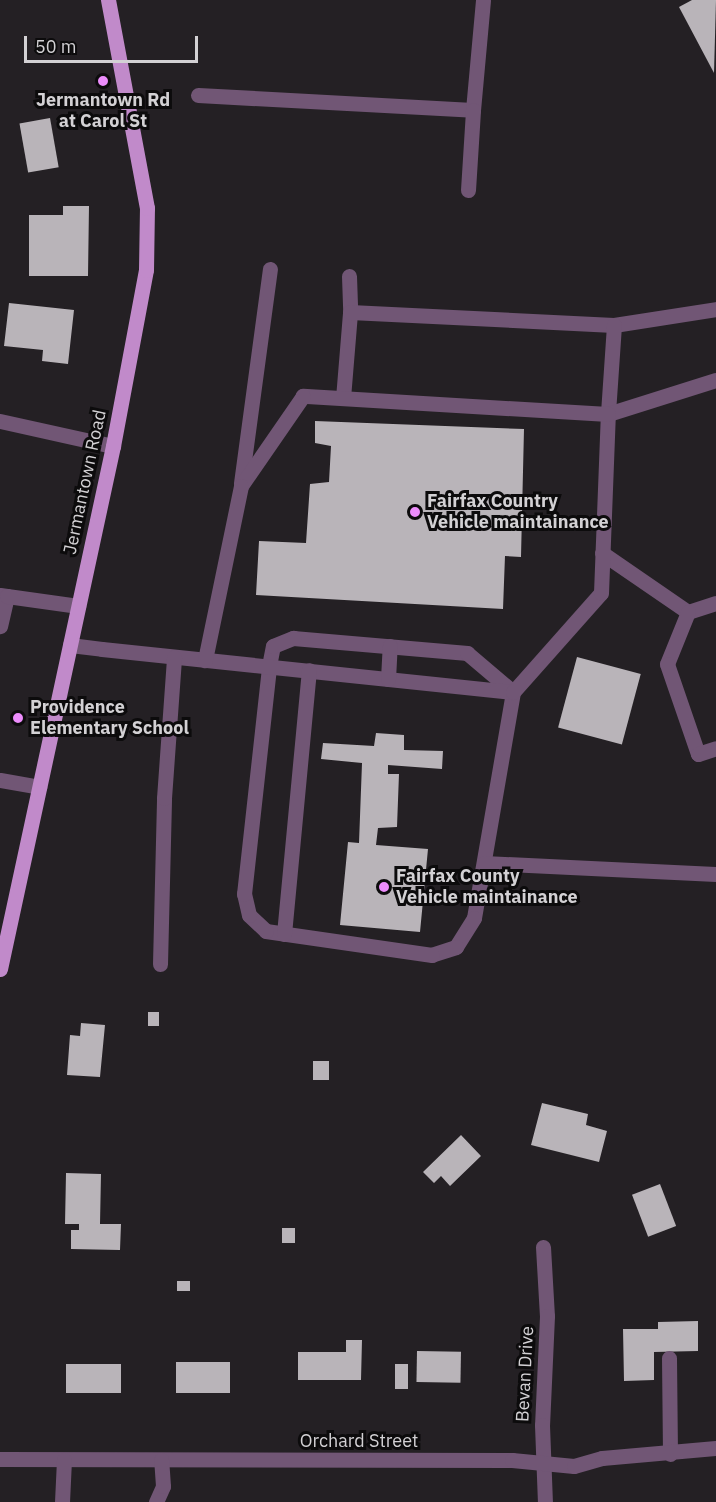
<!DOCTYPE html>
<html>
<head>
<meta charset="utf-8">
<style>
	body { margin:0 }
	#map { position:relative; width:716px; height:1502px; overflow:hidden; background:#242024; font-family:"IBM Plex Sans",sans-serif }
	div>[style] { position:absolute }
	.building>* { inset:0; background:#b9b4b9; transform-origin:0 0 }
	.minor>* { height:15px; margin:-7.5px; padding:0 7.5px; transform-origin:7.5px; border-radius:7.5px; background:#715675 }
	.major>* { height:15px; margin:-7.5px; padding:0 7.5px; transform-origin:7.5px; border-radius:7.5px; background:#c18aca }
	.dots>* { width:16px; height:16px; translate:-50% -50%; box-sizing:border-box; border:3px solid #0c0b0c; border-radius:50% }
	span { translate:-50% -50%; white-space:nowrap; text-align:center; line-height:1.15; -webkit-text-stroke:6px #0c0b0c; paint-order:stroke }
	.poi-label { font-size:18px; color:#d3d1d4; font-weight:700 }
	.left { translate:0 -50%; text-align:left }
	.street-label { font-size:18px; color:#d3d1d4 }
	.scale { position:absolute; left:24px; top:36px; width:174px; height:27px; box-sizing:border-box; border:3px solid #d3d1d4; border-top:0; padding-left:8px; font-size:18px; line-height:21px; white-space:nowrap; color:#d3d1d4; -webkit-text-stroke:4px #0c0b0c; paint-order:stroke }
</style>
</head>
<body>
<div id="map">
	<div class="building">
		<i style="clip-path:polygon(692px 0,716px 0,714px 73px,679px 7px)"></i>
		<i style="left:50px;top:118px;width:50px;height:31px;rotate:80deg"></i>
		<i style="clip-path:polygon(63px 206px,89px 206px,88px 276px,29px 276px,29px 215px,63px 215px)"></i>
		<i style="clip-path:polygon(9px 303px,74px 310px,68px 364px,42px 361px,43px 350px,4px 346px)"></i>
		<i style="clip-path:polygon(315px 421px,524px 429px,521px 557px,505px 556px,503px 609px,256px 595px,259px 541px,306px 543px,310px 484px,329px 482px,331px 446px,315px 443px)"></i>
		<i style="left:577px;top:657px;width:66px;height:73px;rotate:15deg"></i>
		<i style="clip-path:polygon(376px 733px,404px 735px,404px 750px,443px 751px,442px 769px,388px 765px,388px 774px,399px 774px,397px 827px,378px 828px,376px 845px,428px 849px,420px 932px,340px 925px,348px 842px,359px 843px,362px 763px,321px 759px,323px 743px,374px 746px)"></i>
		<i style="left:148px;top:1012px;width:11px;height:14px"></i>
		<i style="clip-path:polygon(81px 1023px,105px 1025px,100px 1077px,67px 1075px,70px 1035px,80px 1036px)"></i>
		<i style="left:313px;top:1061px;width:16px;height:19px"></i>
		<i style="clip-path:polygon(542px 1103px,588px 1114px,586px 1125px,607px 1131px,599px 1162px,531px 1145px)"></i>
		<i style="clip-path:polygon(461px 1135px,481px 1156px,450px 1186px,441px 1176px,434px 1183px,423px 1172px)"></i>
		<i style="clip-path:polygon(66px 1173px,101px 1174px,100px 1224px,121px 1224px,120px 1250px,71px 1249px,71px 1230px,79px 1230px,79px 1224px,65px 1224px)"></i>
		<i style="left:660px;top:1184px;width:45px;height:30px;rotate:69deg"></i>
		<i style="left:282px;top:1228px;width:13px;height:15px"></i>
		<i style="left:177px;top:1281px;width:13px;height:10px"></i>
		<i style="clip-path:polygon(698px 1321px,698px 1351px,654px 1352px,654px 1380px,624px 1381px,623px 1329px,658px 1329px,658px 1322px)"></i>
		<i style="clip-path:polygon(346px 1340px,362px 1340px,361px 1380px,298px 1380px,298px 1352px,346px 1352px)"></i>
		<i style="left:417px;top:1351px;width:44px;height:31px;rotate:1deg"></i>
		<i style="left:176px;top:1362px;width:54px;height:31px"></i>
		<i style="left:66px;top:1364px;width:55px;height:29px"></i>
		<i style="left:395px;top:1364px;width:13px;height:25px"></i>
	</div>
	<div class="minor">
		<i style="left:198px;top:95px;width:275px;rotate:3.1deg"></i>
		<i style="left:473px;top:110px;width:110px;rotate:-84.8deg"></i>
		<i style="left:468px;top:190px;width:80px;rotate:-86.4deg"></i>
		<i style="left:349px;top:276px;width:36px;rotate:88deg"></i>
		<i style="left:614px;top:325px;width:103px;rotate:-8.9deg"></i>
		<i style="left:343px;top:398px;width:86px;rotate:-85.3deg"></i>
		<i style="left:350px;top:312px;width:264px;rotate:2.8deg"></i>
		<i style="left:614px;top:325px;width:89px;rotate:93.9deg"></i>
		<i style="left:608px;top:414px;width:113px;rotate:-17.5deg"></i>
		<i style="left:0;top:421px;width:116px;rotate:12.5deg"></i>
		<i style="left:241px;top:483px;width:216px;rotate:-82.3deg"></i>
		<i style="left:602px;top:553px;width:104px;rotate:34.5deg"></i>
		<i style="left:0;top:595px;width:7px;rotate:8deg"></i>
		<i style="left:7px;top:596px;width:31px;rotate:103deg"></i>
		<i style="left:7px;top:596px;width:72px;rotate:8deg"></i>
		<i style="left:716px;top:603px;width:29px;rotate:162deg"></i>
		<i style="left:688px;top:612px;width:56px;rotate:112deg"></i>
		<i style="left:667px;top:664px;width:95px;rotate:71deg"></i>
		<i style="left:698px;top:754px;width:19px;rotate:-18deg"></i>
		<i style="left:293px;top:638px;width:175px;rotate:4.9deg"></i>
		<i style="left:467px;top:653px;width:60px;rotate:40.3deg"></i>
		<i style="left:513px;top:692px;width:229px;rotate:99.8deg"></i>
		<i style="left:474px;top:918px;width:34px;rotate:122deg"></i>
		<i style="left:456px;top:947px;width:25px;rotate:162deg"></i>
		<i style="left:432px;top:955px;width:168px;rotate:-171.8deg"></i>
		<i style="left:266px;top:931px;width:23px;rotate:-137deg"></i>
		<i style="left:249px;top:915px;width:22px;rotate:-103deg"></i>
		<i style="left:244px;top:894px;width:229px;rotate:-83.7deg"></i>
		<i style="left:269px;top:666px;width:20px;rotate:-79deg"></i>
		<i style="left:273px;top:646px;width:22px;rotate:-22deg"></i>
		<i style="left:70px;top:645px;width:32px;rotate:7deg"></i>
		<i style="left:102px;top:649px;width:413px;rotate:6deg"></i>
		<i style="left:513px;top:692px;width:132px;rotate:-48.4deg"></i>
		<i style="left:601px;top:593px;width:179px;rotate:-87.8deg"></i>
		<i style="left:608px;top:414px;width:306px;rotate:-176.6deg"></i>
		<i style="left:303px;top:396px;width:109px;rotate:124.6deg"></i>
		<i style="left:241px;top:486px;width:178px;rotate:101.7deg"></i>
		<i style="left:388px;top:679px;width:33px;rotate:-87deg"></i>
		<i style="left:0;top:780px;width:40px;rotate:10deg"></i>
		<i style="left:484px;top:863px;width:232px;rotate:2.7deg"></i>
		<i style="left:284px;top:934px;width:265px;rotate:-84.6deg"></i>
		<i style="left:160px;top:964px;width:166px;rotate:-88.6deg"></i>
		<i style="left:164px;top:798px;width:141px;rotate:-85.9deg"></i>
		<i style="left:543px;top:1247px;width:69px;rotate:86.7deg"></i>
		<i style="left:547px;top:1316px;width:109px;rotate:92.6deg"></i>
		<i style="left:542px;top:1425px;width:77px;rotate:87.8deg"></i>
		<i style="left:669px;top:1358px;width:96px;rotate:89.4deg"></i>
		<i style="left:0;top:1459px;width:512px;rotate:0.11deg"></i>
		<i style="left:512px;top:1460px;width:62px;rotate:5.5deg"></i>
		<i style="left:574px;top:1466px;width:29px;rotate:-16deg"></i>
		<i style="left:602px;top:1458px;width:114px;rotate:-5deg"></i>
		<i style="left:62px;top:1502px;width:42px;rotate:-87.3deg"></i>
		<i style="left:156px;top:1502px;width:17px;rotate:-66deg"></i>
		<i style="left:163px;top:1486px;width:26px;rotate:-94deg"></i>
	</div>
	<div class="major">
		<i style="left:0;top:969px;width:535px;rotate:-77.81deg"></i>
		<i style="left:113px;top:446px;width:179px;rotate:-79.4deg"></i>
		<i style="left:146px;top:270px;width:62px;rotate:-89.1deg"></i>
		<i style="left:147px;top:208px;width:212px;rotate:-100.6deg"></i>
	</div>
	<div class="dots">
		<i style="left:103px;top:81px;background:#ec8cfb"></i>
		<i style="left:415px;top:512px;background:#ec8cfb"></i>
		<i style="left:18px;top:718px;background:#ec8cfb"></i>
		<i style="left:384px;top:887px;background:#ec8cfb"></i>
	</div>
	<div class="poi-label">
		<span style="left:103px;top:111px">Jermantown Rd<br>at Carol St</span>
		<span class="left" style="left:427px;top:512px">Fairfax Country<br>Vehicle maintainance</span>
		<span class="left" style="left:30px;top:718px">Providence<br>Elementary School</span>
		<span class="left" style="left:396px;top:887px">Fairfax County<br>Vehicle maintainance</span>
	</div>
	<div class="street-label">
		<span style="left:85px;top:482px;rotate:-78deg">Jermantown Road</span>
		<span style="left:525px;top:1374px;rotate:-87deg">Bevan Drive</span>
		<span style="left:359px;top:1441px">Orchard Street</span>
	</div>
	<div class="scale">50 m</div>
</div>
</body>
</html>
